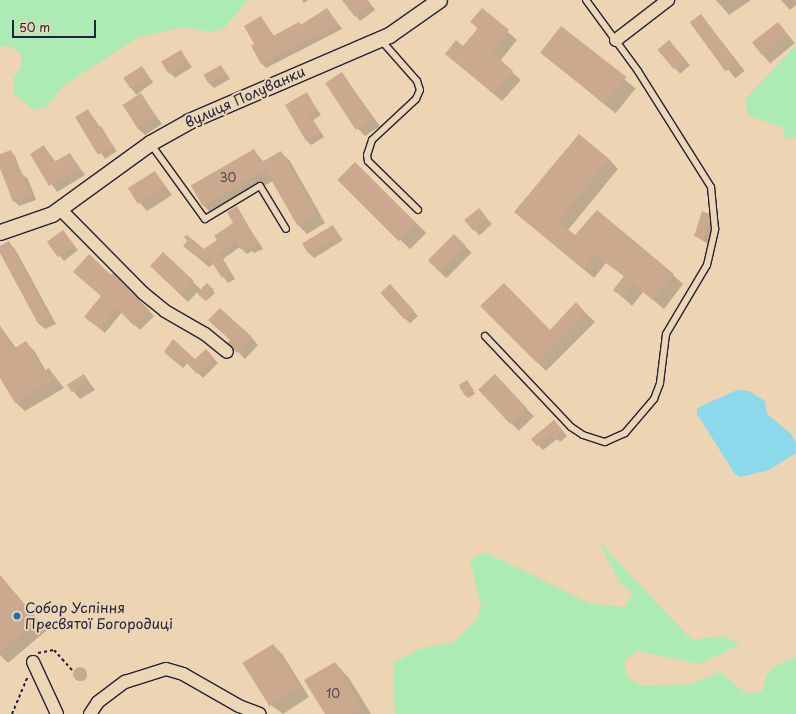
<!DOCTYPE html>
<html>
<head>
<meta charset="utf-8">
<style>
	body { margin:0 }
	#map { position:relative; width:796px; height:714px; overflow:hidden; background:#edd4b2; font-family:"Playpen Sans",sans-serif }
	div>[style] { position:absolute }
	.green>* { inset:0; background:#acecb4 }
	.water>* { inset:0; background:#8bd9ea }
	.shadow>* { inset:0; background:#0003; transform-origin:0 0 }
	.round { border-radius:50% }
	.building>* { inset:0; background:#cba98f; transform-origin:0 0 }
	.path>* { height:2px; margin-top:-1px; transform-origin:0; background:repeating-linear-gradient(90deg,#22223b 0 3px,transparent 0 6px) }
	.roads { filter:drop-shadow(1px 0 #22223b) drop-shadow(-1px 0 #22223b) drop-shadow(0 1px #22223b) drop-shadow(0 -1px #22223b) }
	.service>* { height:6px; margin:-3px; padding:0 3px; transform-origin:3px; border-radius:3px; background:#ebd6b5 }
	.minor>* { height:12px; margin:-6px; padding:0 6px; transform-origin:6px; border-radius:6px; background:#ebd6b5 }
	.tertiary>* { height:15px; margin:-7.5px; padding:0 7.5px; transform-origin:7.5px; border-radius:7.5px; background:#ebd6b5 }
	.dots>* { width:11px; height:11px; translate:-50% -50%; box-sizing:border-box; border:2px solid #ebd6b5; border-radius:50% }
	span { translate:-50% -50%; white-space:nowrap; text-align:center; line-height:1.15; -webkit-text-stroke:4px #ebd6b5; paint-order:stroke }
	.number-label { font-size:12px; color:#4c4450 }
	.number-label span { -webkit-text-stroke-width:0 }
	.street-label { font-size:14px; color:#22223b }
	.poi-label { font-size:14px; color:#22223b }
	.left { translate:0 -50%; text-align:left }
	.scale { position:absolute; left:12px; top:20px; width:84px; height:18px; box-sizing:border-box; border:2px solid #22223b; border-top:0; padding-left:5px; font-size:12px; line-height:14px; white-space:nowrap; color:#22223b; -webkit-text-stroke:3px #ebd6b5; paint-order:stroke }
</style>
</head>
<body>
<div id="map">
	<div class="green">
		<i style="clip-path:polygon(0 0,248px 0,224px 28px,211px 32px,183px 27px,139px 37px,63px 86px,46px 107px,33px 110px,13px 92px,13px 78px,22px 66px,20px 52px,8px 46px,0 47px)"></i>
		<i style="clip-path:polygon(796px 46px,796px 136px,785px 140px,783px 128px,749px 116px,745px 99px)"></i>
		<i style="clip-path:polygon(598px 541px,692px 640px,725px 636px,740px 645px,699px 664px,638px 651px,624px 661px,627px 677px,641px 686px,691px 684px,720px 672px,747px 694px,762px 692px,766px 676px,777px 665px,796px 657px,796px 714px,395px 714px,393px 663px,422px 648px,454px 642px,477px 619px,481px 605px,470px 560px,485px 552px,591px 604px,625px 607px,633px 593px,621px 584px)"></i>
	</div>
	<div class="water">
		<i style="clip-path:polygon(737px 390px,749px 391px,765px 401px,767px 414px,792px 435px,796px 443px,796px 453px,769px 470px,740px 477px,735px 474px,697px 414px,697px 408px)"></i>
	</div>
	<div class="shadow">
		<i style="clip-path:polygon(302px 0,308px 0,304px 3px)"></i>
		<i style="clip-path:polygon(344px 0,368px 0,375px 10px,360px 21px)"></i>
		<i style="clip-path:polygon(716px 0,751px 0,729px 15px)"></i>
		<i style="clip-path:polygon(781px 0,796px 0,796px 5px,790px 10px)"></i>
		<i style="clip-path:polygon(327px 9px,342px 29px,266px 68px,262px 64px,252px 46px,256px 45px,261px 17px,274px 36px,301px 25px)"></i>
		<i style="clip-path:polygon(482px 10px,517px 40px,500px 61px,521px 80px,502px 101px,446px 54px,463px 48px,478px 29px,472px 22px)"></i>
		<i style="left:701px;top:15px;width:71px;height:12px;rotate:52deg"></i>
		<i style="left:778px;top:23px;width:26px;height:32px;rotate:50deg"></i>
		<i style="left:561px;top:28px;width:96px;height:32px;rotate:39deg"></i>
		<i style="left:669px;top:41px;width:32px;height:13px;rotate:49deg"></i>
		<i style="clip-path:polygon(181px 52px,192px 67px,175px 78px,170px 73px)"></i>
		<i style="clip-path:polygon(221px 66px,230px 79px,214px 88px,209px 83px)"></i>
		<i style="left:142px;top:67px;width:19px;height:21px;rotate:54deg"></i>
		<i style="clip-path:polygon(342px 74px,380px 126px,365px 136px,358px 129px)"></i>
		<i style="clip-path:polygon(306px 94px,321px 115px,313px 120px,324px 137px,311px 145px,306px 140px)"></i>
		<i style="clip-path:polygon(141px 95px,162px 124px,145px 135px,137px 128px)"></i>
		<i style="left:88px;top:110px;width:50px;height:14px;rotate:55deg"></i>
		<i style="clip-path:polygon(44px 147px,56px 162px,70px 154px,85px 175px,57px 192px,31px 154px)"></i>
		<i style="clip-path:polygon(254px 151px,264px 162px,281px 153px,290px 161px,325px 223px,307px 234px,298px 225px,273px 181px,213px 215px,203px 205px)"></i>
		<i style="clip-path:polygon(11px 152px,15px 156px,22px 174px,28px 179px,36px 200px,19px 206px,14px 201px,0 168px,0 155px)"></i>
		<i style="clip-path:polygon(609px 159px,618px 169px,568px 230px,576px 237px,673px 275px,683px 284px,664px 309px,643px 292px,632px 306px,615px 290px,625px 277px,606px 263px,594px 278px,516px 212px)"></i>
		<i style="left:355px;top:164px;width:99px;height:23px;rotate:44deg"></i>
		<i style="clip-path:polygon(155px 172px,172px 195px,147px 211px,140px 203px)"></i>
		<i style="clip-path:polygon(236px 208px,263px 249px,254px 253px,252px 251px,247px 254px,240px 247px,223px 259px,235px 279px,228px 283px,214px 264px,209px 267px,190px 251px,204px 250px,218px 240px,234px 223px)"></i>
		<i style="left:479px;top:210px;width:19px;height:17px;rotate:47deg"></i>
		<i style="clip-path:polygon(708px 215px,713px 220px,714px 226px,708px 244px,695px 236px)"></i>
		<i style="clip-path:polygon(333px 227px,343px 240px,314px 258px,309px 253px)"></i>
		<i style="left:454px;top:235px;width:25px;height:36px;rotate:45deg"></i>
		<i style="clip-path:polygon(67px 236px,78px 250px,64px 261px,49px 242px)"></i>
		<i style="clip-path:polygon(8px 242px,15px 249px,56px 324px,45px 329px,38px 323px,0 252px,0 247px)"></i>
		<i style="clip-path:polygon(158px 273px,193px 282px,201px 290px,207px 284px,215px 293px,206px 301px,197px 292px,188px 302px)"></i>
		<i style="clip-path:polygon(113px 275px,154px 316px,140px 330px,122px 312px,105px 333px,91px 321px)"></i>
		<i style="left:390px;top:286px;width:41px;height:11px;rotate:47deg"></i>
		<i style="clip-path:polygon(576px 304px,595px 322px,546px 371px,482px 306px,550px 331px)"></i>
		<i style="clip-path:polygon(0 326px,16px 348px,26px 342px,35px 352px,46px 371px,49px 369px,64px 388px,25px 411px,15px 402px,0 376px)"></i>
		<i style="clip-path:polygon(251px 337px,258px 345px,245px 359px,229px 343px)"></i>
		<i style="clip-path:polygon(206px 350px,218px 363px,203px 378px,188px 363px,183px 368px,170px 357px,195px 360px)"></i>
		<i style="clip-path:polygon(84px 375px,95px 390px,80px 399px,68px 385px)"></i>
		<i style="left:495px;top:376px;width:56px;height:21px;rotate:46deg"></i>
		<i style="clip-path:polygon(469px 383px,475px 394px,468px 398px,460px 385px)"></i>
		<i style="clip-path:polygon(559px 426px,567px 436px,560px 442px,557px 439px,543px 450px,533px 439px)"></i>
		<i style="clip-path:polygon(0 576px,47px 630px,8px 663px,0 655px)"></i>
		<i style="clip-path:polygon(273px 645px,283px 655px,309px 697px,283px 714px,271px 705px)"></i>
		<i style="clip-path:polygon(335px 663px,349px 678px,371px 714px,326px 714px)"></i>
		<i class="round" style="left:75px;top:669px;width:12px;height:12px"></i>
	</div>
	<div class="building">
		<i style="clip-path:polygon(342px 0,367px 0,371px 5px,355px 17px)"></i>
		<i style="clip-path:polygon(327px 8px,338px 24px,261px 64px,251px 46px,254px 44px,244px 26px,261px 16px,273px 36px,299px 22px,301px 25px)"></i>
		<i style="clip-path:polygon(482px 8px,509px 30px,492px 52px,513px 71px,493px 93px,445px 54px,456px 40px,463px 46px,478px 28px,470px 22px)"></i>
		<i style="left:701px;top:14px;width:61px;height:14px;rotate:54deg"></i>
		<i style="left:778px;top:22px;width:16px;height:33px;rotate:52deg"></i>
		<i style="left:561px;top:26px;width:83px;height:34px;rotate:38deg"></i>
		<i style="left:669px;top:40px;width:26px;height:15px;rotate:50deg"></i>
		<i style="left:181px;top:50px;width:14px;height:23px;rotate:60deg"></i>
		<i style="left:221px;top:65px;width:10px;height:20px;rotate:61deg"></i>
		<i style="left:142px;top:66px;width:13px;height:22px;rotate:58deg"></i>
		<i style="left:342px;top:72px;width:56px;height:20px;rotate:57deg"></i>
		<i style="clip-path:polygon(307px 92px,317px 110px,309px 115px,320px 132px,306px 141px,285px 105px)"></i>
		<i style="left:141px;top:93px;width:27px;height:22px;rotate:57deg"></i>
		<i style="clip-path:polygon(88px 109px,98px 128px,101px 126px,113px 146px,98px 155px,75px 117px)"></i>
		<i style="clip-path:polygon(579px 134px,609px 159px,558px 221px,575px 235px,597px 210px,674px 274px,653px 300px,633px 283px,622px 297px,613px 290px,624px 276px,596px 254px,583px 269px,514px 212px)"></i>
		<i style="clip-path:polygon(44px 145px,54px 162px,70px 153px,79px 168px,49px 186px,30px 154px)"></i>
		<i style="left:254px;top:149px;width:24px;height:73px;rotate:60deg"></i>
		<i style="clip-path:polygon(11px 150px,32px 195px,13px 202px,0 168px,0 154px)"></i>
		<i style="left:281px;top:151px;width:73px;height:23px;rotate:60deg"></i>
		<i style="left:355px;top:162px;width:87px;height:25px;rotate:45deg"></i>
		<i style="left:155px;top:171px;width:19px;height:32px;rotate:58deg"></i>
		<i style="clip-path:polygon(237px 206px,258px 243px,248px 249px,246px 246px,240px 249px,236px 241px,218px 254px,230px 273px,222px 278px,209px 258px,203px 262px,195px 252px,194px 255px,183px 246px,187px 241px,184px 237px,187px 235px,204px 249px,217px 240px,214px 236px,233px 223px,227px 212px)"></i>
		<i style="left:479px;top:208px;width:14px;height:19px;rotate:51deg"></i>
		<i style="clip-path:polygon(702px 211px,709px 214px,710px 221px,703px 240px,694px 236px)"></i>
		<i style="left:333px;top:225px;width:12px;height:36px;rotate:59deg"></i>
		<i style="left:63px;top:230px;width:19px;height:20px;rotate:54deg"></i>
		<i style="left:454px;top:234px;width:16px;height:37px;rotate:45deg"></i>
		<i style="clip-path:polygon(9px 241px,49px 317px,38px 323px,0 253px,0 246px)"></i>
		<i style="left:163px;top:252px;width:42px;height:19px;rotate:43deg"></i>
		<i style="clip-path:polygon(89px 254px,111px 275px,113px 273px,150px 311px,134px 326px,117px 308px,100px 329px,84px 317px,101px 296px,73px 272px)"></i>
		<i style="left:207px;top:283px;width:10px;height:14px;rotate:45deg"></i>
		<i style="clip-path:polygon(504px 283px,550px 330px,576px 302px,586px 313px,537px 363px,480px 306px)"></i>
		<i style="left:390px;top:284px;width:36px;height:13px;rotate:48deg"></i>
		<i style="clip-path:polygon(220px 308px,252px 337px,237px 353px,227px 343px,230px 340px,208px 320px)"></i>
		<i style="clip-path:polygon(0 326px,13px 349px,26px 341px,44px 371px,49px 368px,55px 378px,15px 403px,0 378px)"></i>
		<i style="clip-path:polygon(173px 339px,195px 359px,206px 349px,214px 358px,197px 374px,183px 359px,178px 364px,164px 352px)"></i>
		<i style="left:84px;top:374px;width:9px;height:20px;rotate:58deg"></i>
		<i style="left:495px;top:374px;width:47px;height:23px;rotate:47deg"></i>
		<i style="left:467px;top:380px;width:13px;height:10px;rotate:58deg"></i>
		<i style="clip-path:polygon(554px 420px,563px 431px,554px 438px,551px 435px,537px 446px,531px 439px)"></i>
		<i style="clip-path:polygon(0 575px,38px 620px,0 651px)"></i>
		<i style="left:273px;top:644px;width:51px;height:36px;rotate:58deg"></i>
		<i style="clip-path:polygon(335px 662px,362px 708px,352px 714px,325px 714px,304px 680px)"></i>
		<i class="round" style="left:73px;top:667px;width:14px;height:14px"></i>
	</div>
	<div class="path">
		<i style="left:38px;top:653px;width:16px;rotate:-11deg"></i>
		<i style="left:54px;top:650px;width:27px;rotate:48deg"></i>
		<i style="left:12px;top:714px;width:41px;rotate:-67.2deg"></i>
	</div>
	<div class="roads">
		<div class="service">
			<i style="left:380px;top:39px;width:56px;rotate:48.6deg"></i>
			<i style="left:417px;top:81px;width:9px;rotate:72deg"></i>
			<i style="left:420px;top:90px;width:10px;rotate:114deg"></i>
			<i style="left:416px;top:99px;width:60px;rotate:137deg"></i>
			<i style="left:372px;top:140px;width:16px;rotate:108deg"></i>
			<i style="left:367px;top:155px;width:6px;rotate:81deg"></i>
			<i style="left:368px;top:161px;width:70px;rotate:44.4deg"></i>
			<i style="left:150px;top:143px;width:94px;rotate:54.1deg"></i>
			<i style="left:205px;top:219px;width:64px;rotate:-31deg"></i>
			<i style="left:260px;top:186px;width:50px;rotate:58.8deg"></i>
			<i style="left:485px;top:336px;width:125px;rotate:46.6deg"></i>
			<i style="left:571px;top:427px;width:14px;rotate:34deg"></i>
			<i style="left:583px;top:435px;width:23px;rotate:18deg"></i>
			<i style="left:605px;top:442px;width:22px;rotate:-24deg"></i>
			<i style="left:625px;top:433px;width:45px;rotate:-49.5deg"></i>
			<i style="left:654px;top:399px;width:17px;rotate:-69deg"></i>
			<i style="left:660px;top:383px;width:49px;rotate:-83deg"></i>
			<i style="left:666px;top:334px;width:80px;rotate:-59.3deg"></i>
			<i style="left:707px;top:265px;width:37px;rotate:-77deg"></i>
			<i style="left:715px;top:229px;width:42px;rotate:-95.4deg"></i>
			<i style="left:711px;top:187px;width:137px;rotate:-122.2deg"></i>
			<i style="left:638px;top:71px;width:88px;rotate:-126.2deg"></i>
		</div>
		<div class="minor">
			<i style="left:616px;top:40px;width:66px;rotate:-37.6deg"></i>
			<i style="left:60px;top:209px;width:118px;rotate:45.3deg"></i>
			<i style="left:143px;top:293px;width:28px;rotate:39deg"></i>
			<i style="left:165px;top:311px;width:46px;rotate:29.9deg"></i>
			<i style="left:205px;top:334px;width:28px;rotate:39deg"></i>
			<i style="left:33px;top:662px;width:57px;rotate:65.2deg"></i>
			<i style="left:90px;top:714px;width:14px;rotate:-56deg"></i>
			<i style="left:98px;top:702px;width:34px;rotate:-37deg"></i>
			<i style="left:125px;top:682px;width:43px;rotate:-17.6deg"></i>
			<i style="left:166px;top:669px;width:18px;rotate:16deg"></i>
			<i style="left:183px;top:674px;width:64px;rotate:29.7deg"></i>
			<i style="left:239px;top:706px;width:22px;rotate:21deg"></i>
		</div>
		<div class="tertiary">
			<i style="left:0;top:232px;width:55px;rotate:-19.1deg"></i>
			<i style="left:52px;top:214px;width:121px;rotate:-35.9deg"></i>
			<i style="left:150px;top:143px;width:45px;rotate:-29.4deg"></i>
			<i style="left:189px;top:121px;width:218px;rotate:-23.3deg"></i>
			<i style="left:389px;top:35px;width:61px;rotate:-35deg"></i>
		</div>
	</div>
	<div class="dots">
		<i style="left:17px;top:616px;background:#1f6fb2"></i>
	</div>
	<div class="number-label">
		<span style="left:228px;top:178px">30</span>
		<span style="left:333px;top:694px">10</span>
	</div>
	<div class="street-label">
		<span style="left:245px;top:97px;rotate:-24deg">вулиця Полуванки</span>
	</div>
	<div class="poi-label">
		<span class="left" style="left:25px;top:616px">Собор Успіння<br>Пресвятої Богородиці</span>
	</div>
	<div class="scale">50 m</div>
</div>
</body>
</html>
